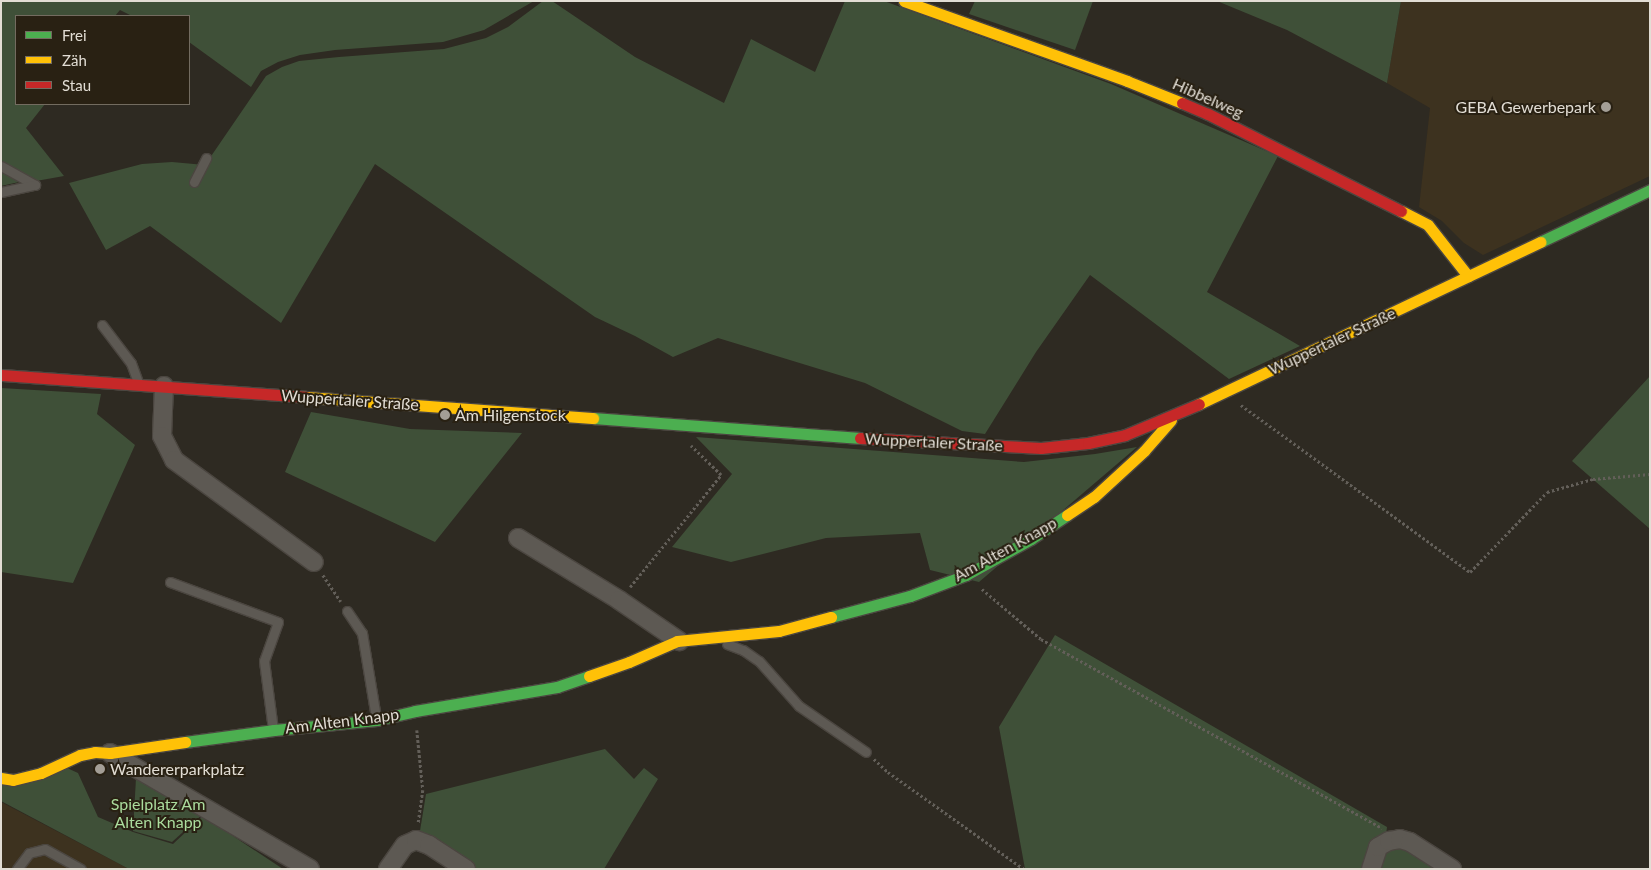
<!DOCTYPE html>
<html>
<head>
<meta charset="utf-8">
<style>
	body { margin:0 }
	#map { position:relative; width:1651px; height:870px; overflow:hidden; background:#2e2a22; font-family:Lato,sans-serif }
	div>[style] { position:absolute }
	.built>* { inset:0; background:#3d321f }
	.green>* { inset:0; background:#3f5038 }
	.path>* { height:2.5px; margin-top:-1.25px; transform-origin:0; background:repeating-linear-gradient(90deg,#635f59 0 2.5px,transparent 0 5px) }
	.roads { filter:drop-shadow(1px 0 #4b4640) drop-shadow(-1px 0 #4b4640) drop-shadow(0 1px #4b4640) drop-shadow(0 -1px #4b4640) }
	.lane>* { height:9px; margin:-4.5px; padding:0 4.5px; transform-origin:4.5px; border-radius:4.5px; background:#5d5953 }
	.street>* { height:18px; margin:-9px; padding:0 9px; transform-origin:9px; border-radius:9px; background:#5d5953 }
	.fast>* { height:11px; margin:-5.5px; padding:0 5.5px; transform-origin:5.5px; border-radius:5.5px; background:#4caf50 }
	.slow>* { height:11px; margin:-5.5px; padding:0 5.5px; transform-origin:5.5px; border-radius:5.5px; background:#ffc107 }
	.jam>* { height:11px; margin:-5.5px; padding:0 5.5px; transform-origin:5.5px; border-radius:5.5px; background:#c62828 }
	.dots>* { width:14px; height:14px; translate:-50% -50%; box-sizing:border-box; border:2px solid #292113; border-radius:50% }
	span { translate:-50% -50%; white-space:nowrap; text-align:center; line-height:1.15; -webkit-text-stroke:4px #292113; paint-order:stroke }
	.street-label { font-size:16px; color:#e2ddd4 }
	.poi-label { font-size:16px; color:#e2ddd4 }
	.right { translate:-100% -50%; text-align:right }
	.left { translate:0 -50%; text-align:left }
	.park-label { font-size:16px; color:#abdc9d }
	.frame { position:absolute; inset:0; border:2px solid #e2ddd4; pointer-events:none }
	.legend { position:absolute; left:15px; top:15px; width:175px; height:90px; box-sizing:border-box; background:#292113; border:1px solid #736c60; margin:0; padding:6px 9px; list-style:none; font-size:15px; color:#e2ddd4 }
	.legend li { display:flex; align-items:center; gap:10px; height:25px }
	.legend b { width:25px; border:1px solid #736c60 }
</style>
</head>
<body>
<div id="map">
	<div class="built">
		<i style="clip-path:polygon(1401px 1px,1650px 1px,1650px 176px,1483px 255px,1464px 243px,1442px 221px,1419px 207px,1430px 108px,1387px 83px)"></i>
		<i style="clip-path:polygon(1px 802px,129px 869px,1px 869px)"></i>
	</div>
	<div class="green">
		<i style="clip-path:polygon(1px 1px,534px 1px,484px 30px,443px 42px,335px 50px,300px 55px,278px 62px,261px 71px,251px 87px,189px 42px,189px 16px,132px 16px,120px 10px,115px 16px,16px 16px,16px 104px,45px 104px,26px 128px,64px 176px,36px 181px,16px 172px,1px 161px)"></i>
		<i style="clip-path:polygon(543px 1px,552px 1px,635px 57px,724px 103px,751px 39px,815px 72px,845px 1px,884px 1px,1111px 84px,1278px 156px,1207px 292px,1300px 346px,1229px 379px,1090px 275px,1036px 352px,985px 434px,962px 431px,865px 383px,718px 338px,673px 357px,635px 336px,595px 317px,375px 164px,281px 323px,150px 226px,106px 250px,69px 183px,142px 164px,172px 162px,205px 165px,266px 76px,282px 67px,299px 61px,339px 57px,444px 49px,486px 38px,508px 27px)"></i>
		<i style="clip-path:polygon(975px 1px,1093px 1px,1075px 50px,969px 14px)"></i>
		<i style="clip-path:polygon(1217px 1px,1401px 1px,1387px 83px,1287px 30px)"></i>
		<i style="clip-path:polygon(1px 170px,6px 174px,19px 182px,1px 186px)"></i>
		<i style="clip-path:polygon(1650px 376px,1650px 529px,1572px 461px)"></i>
		<i style="clip-path:polygon(1px 388px,101px 394px,97px 414px,135px 445px,73px 583px,1px 572px)"></i>
		<i style="clip-path:polygon(311px 412px,410px 429px,522px 433px,435px 542px,285px 472px)"></i>
		<i style="clip-path:polygon(696px 437px,1024px 462px,1095px 454px,1137px 447px,979px 582px,930px 570px,920px 533px,826px 538px,731px 562px,672px 547px,732px 474px)"></i>
		<i style="clip-path:polygon(1055px 635px,1387px 827px,1385px 843px,1394px 843px,1449px 869px,1025px 869px,999px 727px)"></i>
		<i style="clip-path:polygon(605px 749px,634px 779px,644px 768px,658px 779px,604px 869px,470px 869px,419px 837px,426px 794px)"></i>
		<i style="clip-path:polygon(67px 768px,78px 773px,98px 817px,133px 832px,173px 844px,205px 814px,218px 826px,283px 869px,129px 869px,1px 801px,1px 784px)"></i>
		<i style="clip-path:polygon(136px 778px,204px 813px,172px 842px,133px 831px)"></i>
	</div>
	<div class="path">
		<i style="left:1241px;top:405px;width:283px;rotate:36.1deg"></i>
		<i style="left:1470px;top:572px;width:111px;rotate:-46.1deg"></i>
		<i style="left:1547px;top:492px;width:48px;rotate:-15.8deg"></i>
		<i style="left:1593px;top:479px;width:57px;rotate:-5deg"></i>
		<i style="left:323px;top:575px;width:32px;rotate:56deg"></i>
		<i style="left:630px;top:587px;width:144px;rotate:-50.9deg"></i>
		<i style="left:721px;top:475px;width:42px;rotate:-136deg"></i>
		<i style="left:982px;top:589px;width:77px;rotate:40.3deg"></i>
		<i style="left:1041px;top:639px;width:390px;rotate:29deg"></i>
		<i style="left:417px;top:730px;width:60px;rotate:84.3deg"></i>
		<i style="left:423px;top:790px;width:34px;rotate:98deg"></i>
		<i style="left:874px;top:759px;width:19px;rotate:43deg"></i>
		<i style="left:888px;top:772px;width:167px;rotate:35.5deg"></i>
	</div>
	<div class="roads">
		<div class="lane">
			<i style="left:1px;top:166px;width:39px;rotate:29deg"></i>
			<i style="left:194px;top:182px;width:27px;rotate:-63deg"></i>
			<i style="left:1px;top:192px;width:35px;rotate:-12deg"></i>
			<i style="left:102px;top:325px;width:48px;rotate:52.7deg"></i>
			<i style="left:131px;top:363px;width:20px;rotate:70deg"></i>
			<i style="left:170px;top:582px;width:115px;rotate:20.3deg"></i>
			<i style="left:278px;top:622px;width:41px;rotate:109.7deg"></i>
			<i style="left:264px;top:661px;width:69px;rotate:82.5deg"></i>
			<i style="left:347px;top:611px;width:27px;rotate:56deg"></i>
			<i style="left:362px;top:633px;width:86px;rotate:80.6deg"></i>
			<i style="left:727px;top:644px;width:17px;rotate:21deg"></i>
			<i style="left:743px;top:650px;width:19px;rotate:35deg"></i>
			<i style="left:759px;top:661px;width:60px;rotate:48.4deg"></i>
			<i style="left:799px;top:706px;width:81px;rotate:34.5deg"></i>
			<i style="left:17px;top:869px;width:20px;rotate:-53deg"></i>
			<i style="left:29px;top:853px;width:16px;rotate:-14deg"></i>
			<i style="left:45px;top:849px;width:41px;rotate:29.1deg"></i>
		</div>
		<div class="street">
			<i style="left:164px;top:386px;width:50px;rotate:92.3deg"></i>
			<i style="left:162px;top:436px;width:27px;rotate:63deg"></i>
			<i style="left:174px;top:460px;width:173px;rotate:36.1deg"></i>
			<i style="left:518px;top:538px;width:119px;rotate:31.5deg"></i>
			<i style="left:619px;top:600px;width:73px;rotate:34.3deg"></i>
			<i style="left:110px;top:753px;width:231px;rotate:30.1deg"></i>
			<i style="left:388px;top:869px;width:29px;rotate:-55deg"></i>
			<i style="left:405px;top:845px;width:12px;rotate:-24deg"></i>
			<i style="left:416px;top:840px;width:14px;rotate:21deg"></i>
			<i style="left:429px;top:845px;width:44px;rotate:33deg"></i>
			<i style="left:1371px;top:869px;width:23px;rotate:-72deg"></i>
			<i style="left:1378px;top:847px;width:13px;rotate:-29deg"></i>
			<i style="left:1389px;top:841px;width:11px;rotate:-10deg"></i>
			<i style="left:1400px;top:839px;width:10px;rotate:17deg"></i>
			<i style="left:1410px;top:842px;width:50px;rotate:32.7deg"></i>
		</div>
		<div class="fast">
			<i style="left:1540px;top:242px;width:122px;rotate:-25.3deg"></i>
			<i style="left:593px;top:418px;width:268px;rotate:4.3deg"></i>
			<i style="left:831px;top:617px;width:82px;rotate:-14.9deg"></i>
			<i style="left:910px;top:596px;width:60px;rotate:-20.6deg"></i>
			<i style="left:966px;top:575px;width:74px;rotate:-29deg"></i>
			<i style="left:1031px;top:539px;width:43px;rotate:-33.7deg"></i>
			<i style="left:185px;top:742px;width:90px;rotate:-7.7deg"></i>
			<i style="left:274px;top:730px;width:103px;rotate:-5.5deg"></i>
			<i style="left:377px;top:720px;width:39px;rotate:-13deg"></i>
			<i style="left:415px;top:711px;width:144px;rotate:-9.6deg"></i>
			<i style="left:557px;top:687px;width:34px;rotate:-19deg"></i>
		</div>
		<div class="slow">
			<i style="left:904px;top:1px;width:237px;rotate:19.7deg"></i>
			<i style="left:1127px;top:81px;width:59px;rotate:21.8deg"></i>
			<i style="left:1401px;top:211px;width:30px;rotate:27deg"></i>
			<i style="left:1428px;top:225px;width:65px;rotate:51.9deg"></i>
			<i style="left:305px;top:397px;width:289px;rotate:4.2deg"></i>
			<i style="left:1199px;top:404px;width:378px;rotate:-25.4deg"></i>
			<i style="left:1067px;top:515px;width:32px;rotate:-34deg"></i>
			<i style="left:1094px;top:497px;width:68px;rotate:-42.6deg"></i>
			<i style="left:1144px;top:451px;width:41px;rotate:-48.9deg"></i>
			<i style="left:589px;top:676px;width:42px;rotate:-19.3deg"></i>
			<i style="left:629px;top:662px;width:52px;rotate:-23.6deg"></i>
			<i style="left:677px;top:641px;width:102px;rotate:-5.6deg"></i>
			<i style="left:779px;top:631px;width:54px;rotate:-15.1deg"></i>
			<i style="left:1px;top:778px;width:12px;rotate:9deg"></i>
			<i style="left:13px;top:780px;width:29px;rotate:-14deg"></i>
			<i style="left:41px;top:773px;width:43px;rotate:-24.8deg"></i>
			<i style="left:80px;top:755px;width:15px;rotate:-11deg"></i>
			<i style="left:95px;top:752px;width:15px;rotate:4deg"></i>
			<i style="left:110px;top:753px;width:76px;rotate:-8.3deg"></i>
		</div>
		<div class="jam">
			<i style="left:1182px;top:103px;width:28px;rotate:23deg"></i>
			<i style="left:1208px;top:114px;width:216px;rotate:26.7deg"></i>
			<i style="left:1px;top:375px;width:305px;rotate:4.1deg"></i>
			<i style="left:860px;top:438px;width:181px;rotate:3.2deg"></i>
			<i style="left:1041px;top:448px;width:47px;rotate:-6.1deg"></i>
			<i style="left:1088px;top:443px;width:38px;rotate:-12deg"></i>
			<i style="left:1125px;top:435px;width:80px;rotate:-22.7deg"></i>
		</div>
	</div>
	<div class="dots">
		<i style="left:1606px;top:107px;background:#a39e96"></i>
		<i style="left:445px;top:415px;background:#a39e96"></i>
		<i style="left:100px;top:769px;background:#a39e96"></i>
	</div>
	<div class="street-label">
		<span style="left:1208px;top:98px;rotate:24deg">Hibbelweg</span>
		<span style="left:1332px;top:341px;rotate:-25deg">Wuppertaler Straße</span>
		<span style="left:350px;top:400px;rotate:4deg">Wuppertaler Straße</span>
		<span style="left:934px;top:442px;rotate:3deg">Wuppertaler Straße</span>
		<span style="left:1005px;top:549px;rotate:-29deg">Am Alten Knapp</span>
		<span style="left:342px;top:721px;rotate:-7deg">Am Alten Knapp</span>
	</div>
	<div class="poi-label">
		<span class="right" style="left:1596px;top:107px">GEBA Gewerbepark</span>
		<span class="left" style="left:455px;top:415px">Am Hilgenstock</span>
		<span class="left" style="left:110px;top:769px">Wandererparkplatz</span>
	</div>
	<div class="park-label">
		<span style="left:158px;top:813px">Spielplatz Am<br>Alten Knapp</span>
	</div>
	<div class="frame"></div>
	<ul class="legend">
	<li><b style="height:6px;background:#4caf50"></b>Frei</li>
	<li><b style="height:6px;background:#ffc107"></b>Zäh</li>
	<li><b style="height:6px;background:#c62828"></b>Stau</li>
	</ul>
</div>
</body>
</html>
